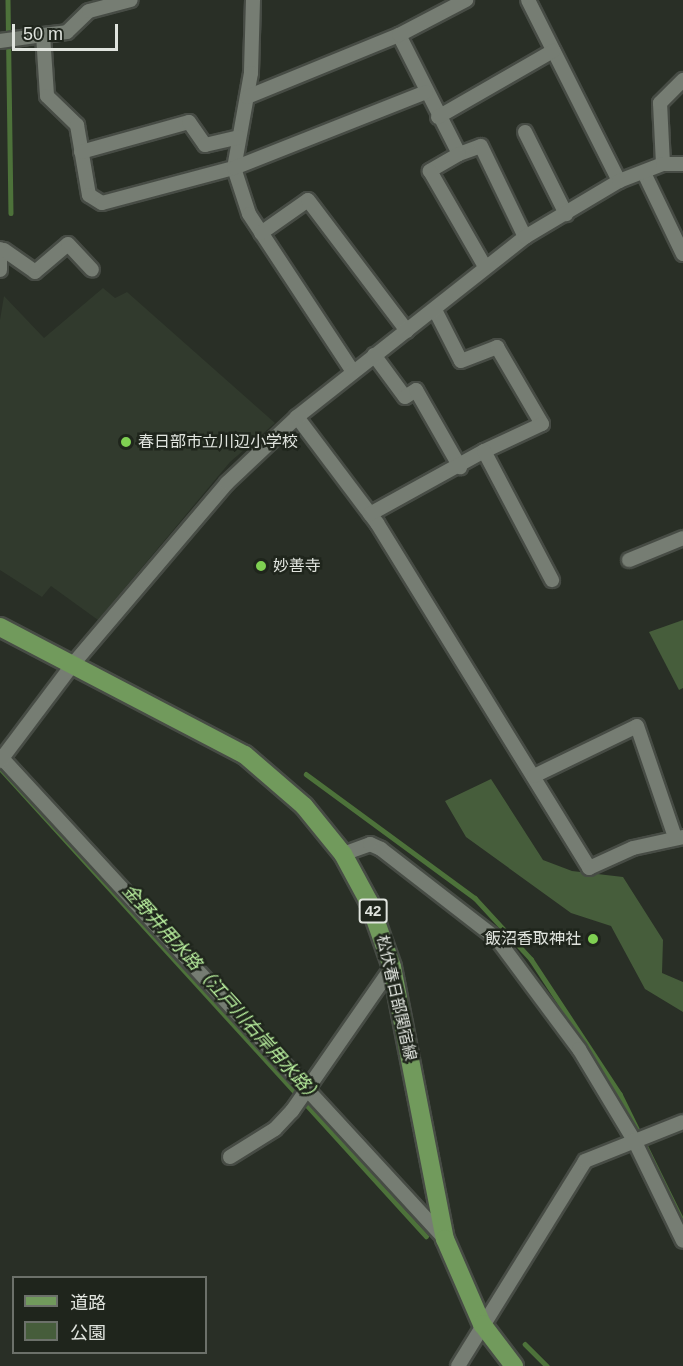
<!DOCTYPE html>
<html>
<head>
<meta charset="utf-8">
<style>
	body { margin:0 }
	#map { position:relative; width:683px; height:1366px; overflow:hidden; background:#292f26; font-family:Helvetica,"Noto Sans JP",sans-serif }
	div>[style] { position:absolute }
	.built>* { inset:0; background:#313a2d }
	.green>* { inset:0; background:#465d3b }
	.stream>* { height:4.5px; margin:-2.25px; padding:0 2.25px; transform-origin:2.25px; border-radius:2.25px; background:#4d723a }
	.roads { filter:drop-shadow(2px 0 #474c45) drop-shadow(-2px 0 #474c45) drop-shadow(0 2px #474c45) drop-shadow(0 -2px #474c45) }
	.street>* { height:14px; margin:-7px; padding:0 7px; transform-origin:7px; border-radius:7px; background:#767d73 }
	.primary>* { height:18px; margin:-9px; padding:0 9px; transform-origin:9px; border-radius:9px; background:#719a5c }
	.dots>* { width:16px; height:16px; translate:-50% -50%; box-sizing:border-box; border:3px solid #1f251c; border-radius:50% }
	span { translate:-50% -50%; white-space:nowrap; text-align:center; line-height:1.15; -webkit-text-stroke:5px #1f251c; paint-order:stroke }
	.shield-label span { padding:2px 4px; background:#1f251c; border:2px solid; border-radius:4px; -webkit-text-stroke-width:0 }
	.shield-label { font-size:15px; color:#e0e4de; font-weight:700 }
	.poi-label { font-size:16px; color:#e0e4de }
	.left { translate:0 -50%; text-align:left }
	.right { translate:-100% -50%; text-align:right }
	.street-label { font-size:16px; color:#e0e4de }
	.water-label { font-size:18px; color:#bbf3a0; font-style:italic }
	.legend { position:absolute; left:12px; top:1276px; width:195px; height:78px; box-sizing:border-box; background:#1f251c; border:2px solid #6c716a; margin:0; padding:8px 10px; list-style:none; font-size:18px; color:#e0e4de }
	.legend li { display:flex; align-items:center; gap:12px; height:30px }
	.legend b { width:30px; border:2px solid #6c716a }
	.scale { position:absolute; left:12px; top:24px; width:106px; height:27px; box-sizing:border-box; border:3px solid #e0e4de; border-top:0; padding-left:8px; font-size:18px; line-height:21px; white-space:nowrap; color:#e0e4de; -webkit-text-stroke:4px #1f251c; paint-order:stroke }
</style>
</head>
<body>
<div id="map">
	<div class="built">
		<i style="clip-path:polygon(103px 288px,115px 298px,127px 292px,275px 423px,230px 462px,98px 620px,51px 586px,42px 597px,0 570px,0 320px,4px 296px,44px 338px)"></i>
	</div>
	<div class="green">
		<i style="clip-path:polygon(683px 620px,683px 688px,679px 690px,649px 632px)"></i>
		<i style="clip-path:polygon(491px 779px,543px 860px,572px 871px,623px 877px,663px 940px,662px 973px,683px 982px,683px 1012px,645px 989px,611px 926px,571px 913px,466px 837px,445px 801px)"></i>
	</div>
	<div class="stream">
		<i style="left:8px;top:0;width:213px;rotate:89.2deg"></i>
		<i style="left:0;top:768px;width:633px;rotate:47.69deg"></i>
		<i style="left:306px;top:774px;width:210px;rotate:36.3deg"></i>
		<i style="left:475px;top:898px;width:83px;rotate:47.4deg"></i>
		<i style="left:531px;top:959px;width:162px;rotate:56.6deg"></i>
		<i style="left:620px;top:1094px;width:143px;rotate:63.8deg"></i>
		<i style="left:525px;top:1344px;width:31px;rotate:45deg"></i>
	</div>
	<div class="roads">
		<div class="street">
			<i style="left:253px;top:0;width:73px;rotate:91.6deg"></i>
			<i style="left:251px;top:73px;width:97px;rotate:100.1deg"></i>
			<i style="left:234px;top:168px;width:48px;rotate:71.9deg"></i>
			<i style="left:249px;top:214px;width:187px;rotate:56.6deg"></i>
			<i style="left:528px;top:0;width:203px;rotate:63.3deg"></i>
			<i style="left:43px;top:35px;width:24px;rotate:-7deg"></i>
			<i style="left:67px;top:32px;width:30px;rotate:-44deg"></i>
			<i style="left:89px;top:11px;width:43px;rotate:-14.7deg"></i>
			<i style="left:399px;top:35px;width:133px;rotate:63.2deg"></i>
			<i style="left:459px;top:154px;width:23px;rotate:-20deg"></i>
			<i style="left:481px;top:146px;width:101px;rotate:64.2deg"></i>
			<i style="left:0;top:41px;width:43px;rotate:-7.9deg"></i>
			<i style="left:43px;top:35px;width:61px;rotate:86.2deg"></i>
			<i style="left:47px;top:96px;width:42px;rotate:44deg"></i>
			<i style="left:77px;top:125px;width:71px;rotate:80.3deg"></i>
			<i style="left:89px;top:195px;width:15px;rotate:32deg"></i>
			<i style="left:102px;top:203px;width:137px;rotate:-14.9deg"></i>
			<i style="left:234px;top:168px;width:206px;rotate:-21.6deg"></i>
			<i style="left:247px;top:97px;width:164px;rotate:-22.2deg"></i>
			<i style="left:399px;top:35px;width:76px;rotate:-27.6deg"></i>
			<i style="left:438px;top:117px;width:133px;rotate:-29.9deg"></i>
			<i style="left:525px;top:132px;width:92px;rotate:63.4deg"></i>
			<i style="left:81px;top:152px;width:112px;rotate:-15.5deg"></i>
			<i style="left:189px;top:122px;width:28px;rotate:55deg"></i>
			<i style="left:205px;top:145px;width:35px;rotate:-13deg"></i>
			<i style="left:459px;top:154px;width:34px;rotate:150deg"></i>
			<i style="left:430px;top:171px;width:108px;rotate:60.1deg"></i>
			<i style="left:663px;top:164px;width:61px;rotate:-92.8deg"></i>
			<i style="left:660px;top:103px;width:33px;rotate:-45deg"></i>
			<i style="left:644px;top:173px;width:90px;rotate:64.3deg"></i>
			<i style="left:261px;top:233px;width:57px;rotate:-35.1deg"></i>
			<i style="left:308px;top:200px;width:164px;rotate:52.9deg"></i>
			<i style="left:0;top:249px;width:21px;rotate:90deg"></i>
			<i style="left:4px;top:250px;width:38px;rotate:35deg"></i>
			<i style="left:35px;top:272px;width:43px;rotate:-40.3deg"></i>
			<i style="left:68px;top:244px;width:35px;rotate:47deg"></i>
			<i style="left:435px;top:310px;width:57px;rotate:63deg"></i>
			<i style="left:461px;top:361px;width:39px;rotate:-21deg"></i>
			<i style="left:497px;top:347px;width:89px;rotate:59.7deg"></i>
			<i style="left:542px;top:424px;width:64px;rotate:155deg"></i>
			<i style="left:374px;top:355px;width:52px;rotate:53.6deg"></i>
			<i style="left:405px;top:397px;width:13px;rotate:-32deg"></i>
			<i style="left:416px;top:390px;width:89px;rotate:60.3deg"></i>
			<i style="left:297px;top:417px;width:133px;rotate:53deg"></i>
			<i style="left:377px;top:523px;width:405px;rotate:58.4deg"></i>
			<i style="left:589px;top:868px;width:48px;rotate:-24.4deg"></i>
			<i style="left:633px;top:848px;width:51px;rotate:-12.4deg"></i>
			<i style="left:370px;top:514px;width:130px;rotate:-28.9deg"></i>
			<i style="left:484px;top:451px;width:146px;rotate:62.2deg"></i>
			<i style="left:629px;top:560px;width:58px;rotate:-22.2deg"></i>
			<i style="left:0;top:756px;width:657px;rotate:47.34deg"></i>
			<i style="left:0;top:761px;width:121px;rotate:-53deg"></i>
			<i style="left:73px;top:664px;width:238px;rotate:-49.6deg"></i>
			<i style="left:227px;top:483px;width:96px;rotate:-43.3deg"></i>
			<i style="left:297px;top:417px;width:290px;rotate:-38.3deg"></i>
			<i style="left:525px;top:237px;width:109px;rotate:-30.8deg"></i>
			<i style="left:619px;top:181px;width:47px;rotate:-21.1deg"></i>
			<i style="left:663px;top:164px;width:20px"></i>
			<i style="left:534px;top:776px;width:114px;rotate:-25.9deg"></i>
			<i style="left:637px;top:726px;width:117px;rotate:71.1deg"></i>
			<i style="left:343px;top:854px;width:29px;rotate:-20deg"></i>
			<i style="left:370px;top:844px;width:12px;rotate:24deg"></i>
			<i style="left:381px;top:849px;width:147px;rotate:37.8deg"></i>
			<i style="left:497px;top:939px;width:137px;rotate:53.3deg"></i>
			<i style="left:579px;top:1049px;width:106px;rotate:58.9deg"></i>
			<i style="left:634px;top:1140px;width:112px;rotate:64.1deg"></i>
			<i style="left:230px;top:1157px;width:53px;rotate:-31.9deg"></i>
			<i style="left:275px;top:1129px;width:25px;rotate:-47deg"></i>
			<i style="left:292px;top:1111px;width:175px;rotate:-55.2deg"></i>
			<i style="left:458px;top:1366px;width:241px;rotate:-58.2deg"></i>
			<i style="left:585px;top:1161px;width:105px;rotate:-21.7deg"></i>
		</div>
		<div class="primary">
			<i style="left:0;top:627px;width:276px;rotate:27.6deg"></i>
			<i style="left:245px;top:755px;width:78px;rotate:40.8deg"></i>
			<i style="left:304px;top:806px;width:62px;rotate:50.9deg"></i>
			<i style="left:343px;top:854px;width:55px;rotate:61.6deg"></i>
			<i style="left:369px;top:902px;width:69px;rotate:70.5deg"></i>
			<i style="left:392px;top:967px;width:277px;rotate:79deg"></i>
			<i style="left:445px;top:1239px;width:93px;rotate:66.5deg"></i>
			<i style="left:482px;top:1324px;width:53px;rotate:52.7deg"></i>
		</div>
	</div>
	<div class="dots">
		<i style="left:126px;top:442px;background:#7fd052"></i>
		<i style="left:261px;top:566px;background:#7fd052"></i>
		<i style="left:593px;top:939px;background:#7fd052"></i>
	</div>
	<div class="shield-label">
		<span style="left:373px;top:911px">42</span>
	</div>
	<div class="poi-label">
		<span class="left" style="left:138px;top:442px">春日部市立川辺小学校</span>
		<span class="left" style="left:273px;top:566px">妙善寺</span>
		<span class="right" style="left:581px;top:939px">飯沼香取神社</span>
	</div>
	<div class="street-label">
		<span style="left:396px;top:998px;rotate:77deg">松伏春日部関宿線</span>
	</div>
	<div class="water-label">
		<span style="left:222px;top:994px;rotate:48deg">金野井用水路（江戸川右岸用水路）</span>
	</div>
	<ul class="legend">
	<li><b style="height:8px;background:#719a5c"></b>道路</li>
	<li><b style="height:16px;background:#465d3b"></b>公園</li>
	</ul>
	<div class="scale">50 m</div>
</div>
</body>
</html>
